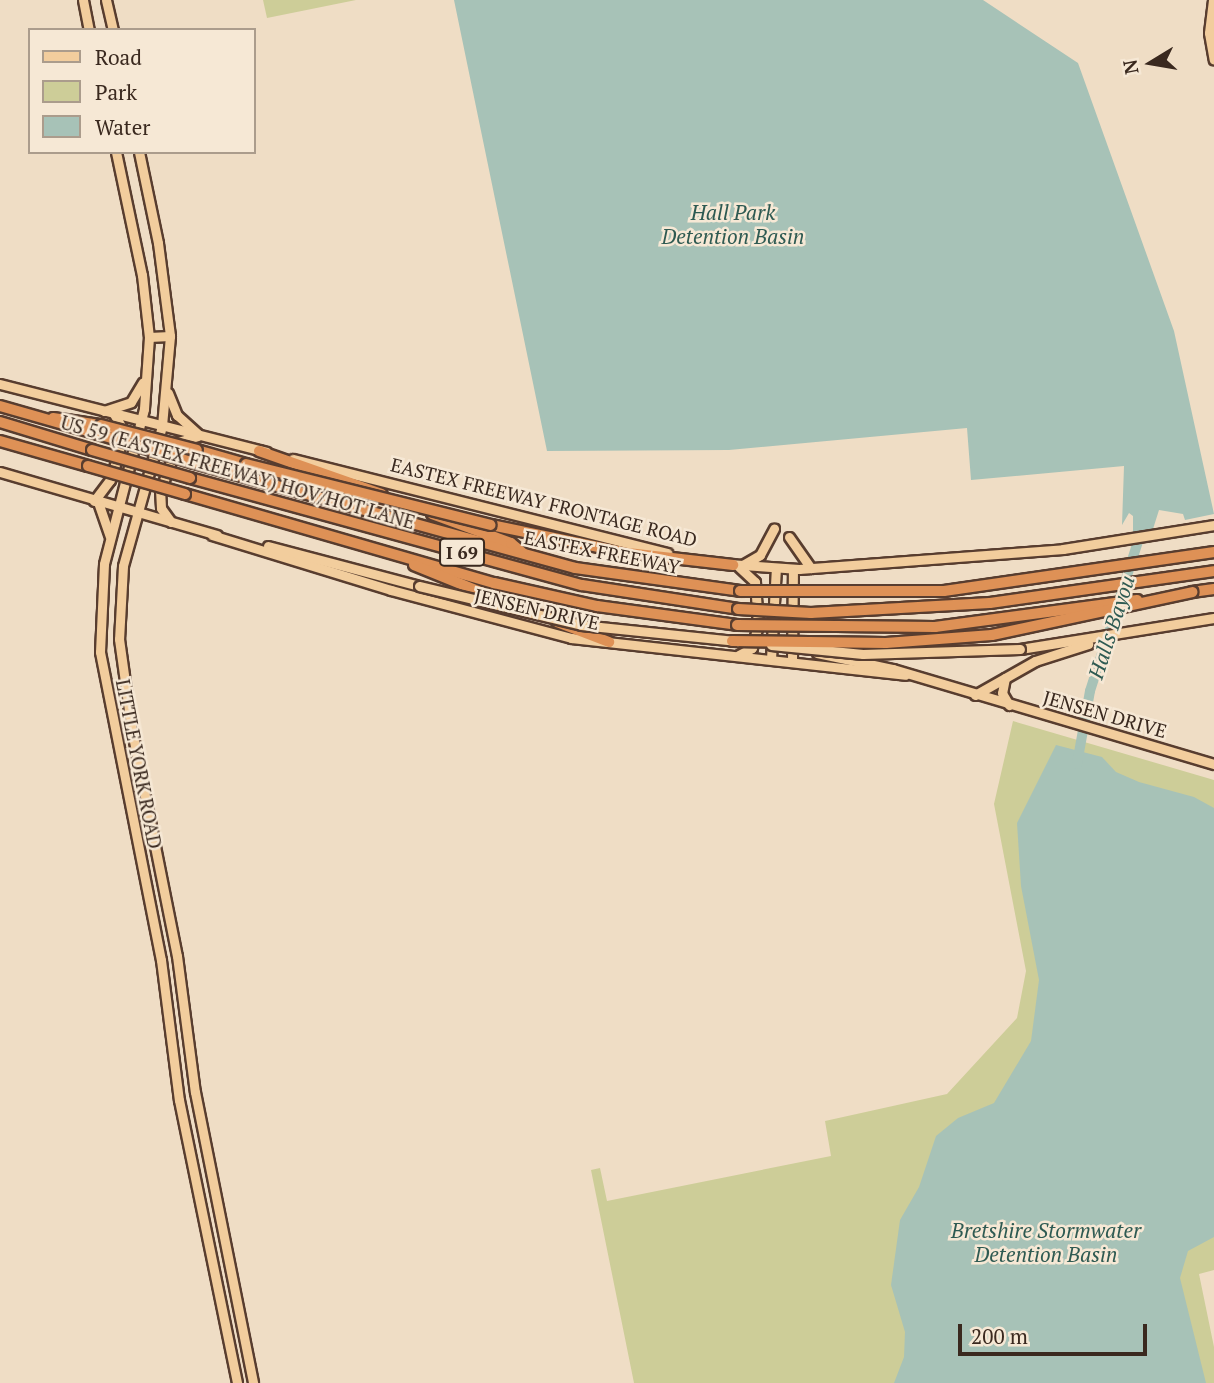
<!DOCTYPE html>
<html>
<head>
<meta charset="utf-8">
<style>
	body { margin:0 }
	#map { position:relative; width:1214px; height:1383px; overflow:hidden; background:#efddc5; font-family:"PT Serif",serif }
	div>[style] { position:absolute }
	.green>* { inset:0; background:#cdcd98 }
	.water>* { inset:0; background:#a7c2b7 }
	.river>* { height:10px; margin:-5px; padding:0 5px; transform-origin:5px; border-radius:5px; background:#a7c2b7 }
	.roads { filter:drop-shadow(2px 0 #583d2f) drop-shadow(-2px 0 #583d2f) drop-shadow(0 2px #583d2f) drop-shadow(0 -2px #583d2f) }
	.major>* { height:9px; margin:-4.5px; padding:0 4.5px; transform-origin:4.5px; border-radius:4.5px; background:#f2cd9d }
	.highway>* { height:10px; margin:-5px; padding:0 5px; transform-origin:5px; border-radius:5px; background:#de9156 }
	.bridges { filter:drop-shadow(2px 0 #583d2f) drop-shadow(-2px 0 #583d2f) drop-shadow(0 2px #583d2f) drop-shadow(0 -2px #583d2f) }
	.major-bridge>* { height:9px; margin:-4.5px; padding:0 4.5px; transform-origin:4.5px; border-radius:4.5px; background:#f2cd9d }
	.highway-bridge>* { height:10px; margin:-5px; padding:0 5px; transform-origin:5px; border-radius:5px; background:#de9156 }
	span { translate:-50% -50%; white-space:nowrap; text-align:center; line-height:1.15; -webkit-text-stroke:5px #f6e8d5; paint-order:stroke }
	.shield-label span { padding:2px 5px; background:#f6e8d5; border:2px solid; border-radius:5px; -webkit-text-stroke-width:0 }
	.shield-label { font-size:18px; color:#3a291f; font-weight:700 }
	.street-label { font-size:19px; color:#3a291f }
	.water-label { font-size:21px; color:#2e5a52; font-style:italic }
	.legend { position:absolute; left:28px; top:28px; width:228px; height:126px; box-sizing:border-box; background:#f6e8d5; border:2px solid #ab9c8c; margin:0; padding:9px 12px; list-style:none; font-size:21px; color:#3a291f }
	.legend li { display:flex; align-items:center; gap:14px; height:35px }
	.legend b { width:35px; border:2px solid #ab9c8c }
	.north { position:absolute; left:1116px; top:28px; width:70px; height:70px; -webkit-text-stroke:5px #f6e8d5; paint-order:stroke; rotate:259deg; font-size:19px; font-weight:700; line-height:28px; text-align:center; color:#3a291f }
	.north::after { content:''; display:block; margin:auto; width:24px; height:32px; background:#3a291f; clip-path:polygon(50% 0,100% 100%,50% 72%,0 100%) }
	.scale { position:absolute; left:958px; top:1324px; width:189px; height:32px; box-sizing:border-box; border:4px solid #3a291f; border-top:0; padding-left:9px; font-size:21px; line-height:24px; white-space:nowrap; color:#3a291f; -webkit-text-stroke:5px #f6e8d5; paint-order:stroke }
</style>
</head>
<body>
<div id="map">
	<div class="green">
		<i style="clip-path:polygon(263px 0,356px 0,267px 18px)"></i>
		<i style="clip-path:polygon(1013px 721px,1214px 780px,1214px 1270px,1199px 1274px,1214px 1347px,1214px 1383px,634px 1383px,591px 1170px,600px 1168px,607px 1201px,831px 1156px,825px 1121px,947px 1094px,1017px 1018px,1026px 971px,994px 804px)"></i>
	</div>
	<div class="water">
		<i style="clip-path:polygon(454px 0,983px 0,1078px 63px,1174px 331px,1214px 514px,1185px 520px,1183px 514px,1159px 510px,1153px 529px,1133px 532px,1133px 516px,1129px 513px,1122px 525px,1124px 466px,971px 480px,967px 428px,729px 450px,547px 451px)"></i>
		<i style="clip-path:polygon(1056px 745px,1102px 757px,1116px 772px,1139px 782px,1194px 797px,1214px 808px,1214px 1237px,1188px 1251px,1180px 1278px,1206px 1383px,894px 1383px,904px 1357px,905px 1332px,891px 1285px,900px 1220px,919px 1187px,936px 1136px,958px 1118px,994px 1103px,1031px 1041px,1039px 980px,1021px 886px,1017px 823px)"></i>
	</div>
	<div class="river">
		<i style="left:1077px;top:764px;width:74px;rotate:-79.9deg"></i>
		<i style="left:1090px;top:691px;width:183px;rotate:-72.2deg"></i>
	</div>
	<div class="roads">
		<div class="major">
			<i style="left:83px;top:0;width:31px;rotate:79deg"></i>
			<i style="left:106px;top:0;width:31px;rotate:77deg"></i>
			<i style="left:1213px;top:0;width:33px;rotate:97deg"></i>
			<i style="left:1209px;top:33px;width:27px;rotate:80deg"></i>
			<i style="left:116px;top:152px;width:126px;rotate:78.1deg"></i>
			<i style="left:142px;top:275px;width:62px;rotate:83.6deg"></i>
			<i style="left:149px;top:337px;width:72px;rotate:94deg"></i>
			<i style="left:144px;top:409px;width:160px;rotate:104.5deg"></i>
			<i style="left:104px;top:564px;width:88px;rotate:92.6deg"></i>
			<i style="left:100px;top:652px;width:314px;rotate:78.8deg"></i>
			<i style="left:161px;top:960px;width:141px;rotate:82.7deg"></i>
			<i style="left:179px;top:1100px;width:289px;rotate:78.4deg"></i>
			<i style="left:139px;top:152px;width:93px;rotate:78.2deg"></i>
			<i style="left:158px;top:243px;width:94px;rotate:82.6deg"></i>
			<i style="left:170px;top:336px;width:90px;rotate:95.1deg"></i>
			<i style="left:162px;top:426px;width:145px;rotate:105.6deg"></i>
			<i style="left:123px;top:566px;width:73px;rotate:93.1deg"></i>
			<i style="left:119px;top:639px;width:93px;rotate:82deg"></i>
			<i style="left:132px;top:731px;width:229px;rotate:78.7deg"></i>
			<i style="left:177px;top:956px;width:137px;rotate:82.5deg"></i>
			<i style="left:195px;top:1092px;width:297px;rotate:78.7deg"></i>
			<i style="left:149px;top:337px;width:21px;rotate:-3deg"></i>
			<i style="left:0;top:384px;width:275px;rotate:14.3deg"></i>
			<i style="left:168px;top:393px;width:24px;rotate:68deg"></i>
			<i style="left:177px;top:415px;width:28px;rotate:42deg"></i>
			<i style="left:104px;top:411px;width:28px;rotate:-18deg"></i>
			<i style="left:131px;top:402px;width:23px;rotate:-59deg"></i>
			<i style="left:293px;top:459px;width:386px;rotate:14.1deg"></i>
			<i style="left:0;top:472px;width:226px;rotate:16.2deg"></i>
			<i style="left:94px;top:501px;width:26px;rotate:-53deg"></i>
			<i style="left:110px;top:480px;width:29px;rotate:-72deg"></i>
			<i style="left:119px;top:452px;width:26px;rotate:-86deg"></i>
			<i style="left:121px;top:426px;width:14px;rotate:-120deg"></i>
			<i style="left:98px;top:502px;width:36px;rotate:71deg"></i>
			<i style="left:171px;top:522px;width:17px;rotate:-126deg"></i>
			<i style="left:161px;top:508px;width:17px;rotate:-93deg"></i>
			<i style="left:160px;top:491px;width:52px;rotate:-69.8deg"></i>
			<i style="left:178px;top:442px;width:21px;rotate:-17deg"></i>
			<i style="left:212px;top:535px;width:187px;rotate:17.1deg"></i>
			<i style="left:391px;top:590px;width:186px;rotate:14.9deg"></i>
			<i style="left:571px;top:638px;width:336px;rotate:6.3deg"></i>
			<i style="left:789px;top:537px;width:38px;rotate:55deg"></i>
			<i style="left:268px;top:546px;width:156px;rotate:14.8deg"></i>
			<i style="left:729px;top:564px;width:70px;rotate:4.1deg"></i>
			<i style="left:799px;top:569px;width:265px;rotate:-4.3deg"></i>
			<i style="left:1063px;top:549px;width:153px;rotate:-9deg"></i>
			<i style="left:741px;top:566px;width:22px;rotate:-30deg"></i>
			<i style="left:760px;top:555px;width:30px;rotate:-62deg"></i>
			<i style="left:739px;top:567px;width:22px;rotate:43deg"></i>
			<i style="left:755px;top:582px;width:43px;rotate:86deg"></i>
			<i style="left:758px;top:625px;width:24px;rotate:105deg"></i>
			<i style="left:752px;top:648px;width:15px;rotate:152deg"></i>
			<i style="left:1020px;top:649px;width:196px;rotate:-9.1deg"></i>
			<i style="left:817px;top:653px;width:78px;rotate:11.9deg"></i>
			<i style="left:893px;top:669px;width:335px;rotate:16.5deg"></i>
			<i style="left:771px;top:659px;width:91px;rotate:-86.9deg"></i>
			<i style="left:792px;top:662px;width:93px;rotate:-89.4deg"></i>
			<i style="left:1005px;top:678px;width:15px;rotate:101deg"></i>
			<i style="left:1002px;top:693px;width:14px;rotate:60deg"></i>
			<i style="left:975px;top:695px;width:69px;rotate:-29.5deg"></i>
			<i style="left:1035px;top:661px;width:56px;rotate:-17.8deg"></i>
		</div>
		<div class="highway">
			<i style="left:0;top:406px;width:102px;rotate:15.9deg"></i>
			<i style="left:53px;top:418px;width:49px;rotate:8.3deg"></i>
			<i style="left:0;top:422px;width:96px;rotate:16.9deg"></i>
			<i style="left:0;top:441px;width:91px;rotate:15.9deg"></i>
			<i style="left:197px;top:450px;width:51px;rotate:15.9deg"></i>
			<i style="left:259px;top:451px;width:130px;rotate:19.3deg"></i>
			<i style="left:194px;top:463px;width:395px;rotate:15.4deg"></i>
			<i style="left:575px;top:568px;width:167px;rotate:7.9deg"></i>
			<i style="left:190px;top:478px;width:406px;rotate:15.3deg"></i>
			<i style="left:582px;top:585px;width:158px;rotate:8.7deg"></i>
			<i style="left:185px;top:494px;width:322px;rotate:16.1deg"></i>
			<i style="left:494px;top:583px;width:106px;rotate:12.6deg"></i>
			<i style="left:597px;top:606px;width:141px;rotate:7.7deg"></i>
			<i style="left:432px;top:514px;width:84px;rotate:20.2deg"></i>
			<i style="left:511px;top:543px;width:16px;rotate:40deg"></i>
			<i style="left:491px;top:525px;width:140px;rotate:11.6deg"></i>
			<i style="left:628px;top:553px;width:106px;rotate:6.5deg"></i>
			<i style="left:414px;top:565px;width:114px;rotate:22.1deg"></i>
			<i style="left:1192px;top:592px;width:22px;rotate:-8deg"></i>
			<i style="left:557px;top:622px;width:56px;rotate:21deg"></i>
		</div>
	</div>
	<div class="bridges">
		<div class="major-bridge">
			<i style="left:419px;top:586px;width:167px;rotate:13.5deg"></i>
			<i style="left:581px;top:625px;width:157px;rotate:5.9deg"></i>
			<i style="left:771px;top:645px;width:92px;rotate:5.6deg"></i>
			<i style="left:863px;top:654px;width:157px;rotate:-1.8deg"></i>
		</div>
		<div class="highway-bridge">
			<i style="left:101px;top:425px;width:99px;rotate:14.6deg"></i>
			<i style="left:98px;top:434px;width:100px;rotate:16.8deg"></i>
			<i style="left:92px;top:450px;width:102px;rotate:15.9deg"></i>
			<i style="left:246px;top:464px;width:252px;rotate:14deg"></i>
			<i style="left:88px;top:466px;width:101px;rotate:16.1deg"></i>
			<i style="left:740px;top:591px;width:204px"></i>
			<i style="left:944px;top:591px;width:273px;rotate:-8.2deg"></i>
			<i style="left:738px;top:609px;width:73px;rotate:3.1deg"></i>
			<i style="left:811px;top:613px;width:179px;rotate:-3.2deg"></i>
			<i style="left:990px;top:603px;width:226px;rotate:-8.1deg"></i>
			<i style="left:737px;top:625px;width:198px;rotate:0.6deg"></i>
			<i style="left:935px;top:627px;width:204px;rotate:-7.6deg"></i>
			<i style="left:732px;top:641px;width:154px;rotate:0.7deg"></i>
			<i style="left:886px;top:643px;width:106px;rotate:-4.3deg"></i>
			<i style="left:992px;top:635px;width:205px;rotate:-12.1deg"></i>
		</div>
	</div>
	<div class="shield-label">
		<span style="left:462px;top:552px">I 69</span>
	</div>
	<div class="street-label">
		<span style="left:238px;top:472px;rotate:16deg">US 59 (EASTEX FREEWAY) HOV/HOT LANE</span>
		<span style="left:544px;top:502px;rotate:14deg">EASTEX FREEWAY FRONTAGE ROAD</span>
		<span style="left:602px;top:552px;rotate:11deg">EASTEX FREEWAY</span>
		<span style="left:537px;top:609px;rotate:13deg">JENSEN DRIVE</span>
		<span style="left:1105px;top:714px;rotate:16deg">JENSEN DRIVE</span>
		<span style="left:139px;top:764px;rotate:79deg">LITTLE YORK ROAD</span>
	</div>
	<div class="water-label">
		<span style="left:733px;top:224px">Hall Park<br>Detention Basin</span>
		<span style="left:1111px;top:627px;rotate:-72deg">Halls Bayou</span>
		<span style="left:1046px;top:1242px">Bretshire Stormwater<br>Detention Basin</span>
	</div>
	<ul class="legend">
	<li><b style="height:9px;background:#f2cd9d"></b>Road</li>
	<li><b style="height:19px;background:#cdcd98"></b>Park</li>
	<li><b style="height:19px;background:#a7c2b7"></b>Water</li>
	</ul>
	<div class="north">N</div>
	<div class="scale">200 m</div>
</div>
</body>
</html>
